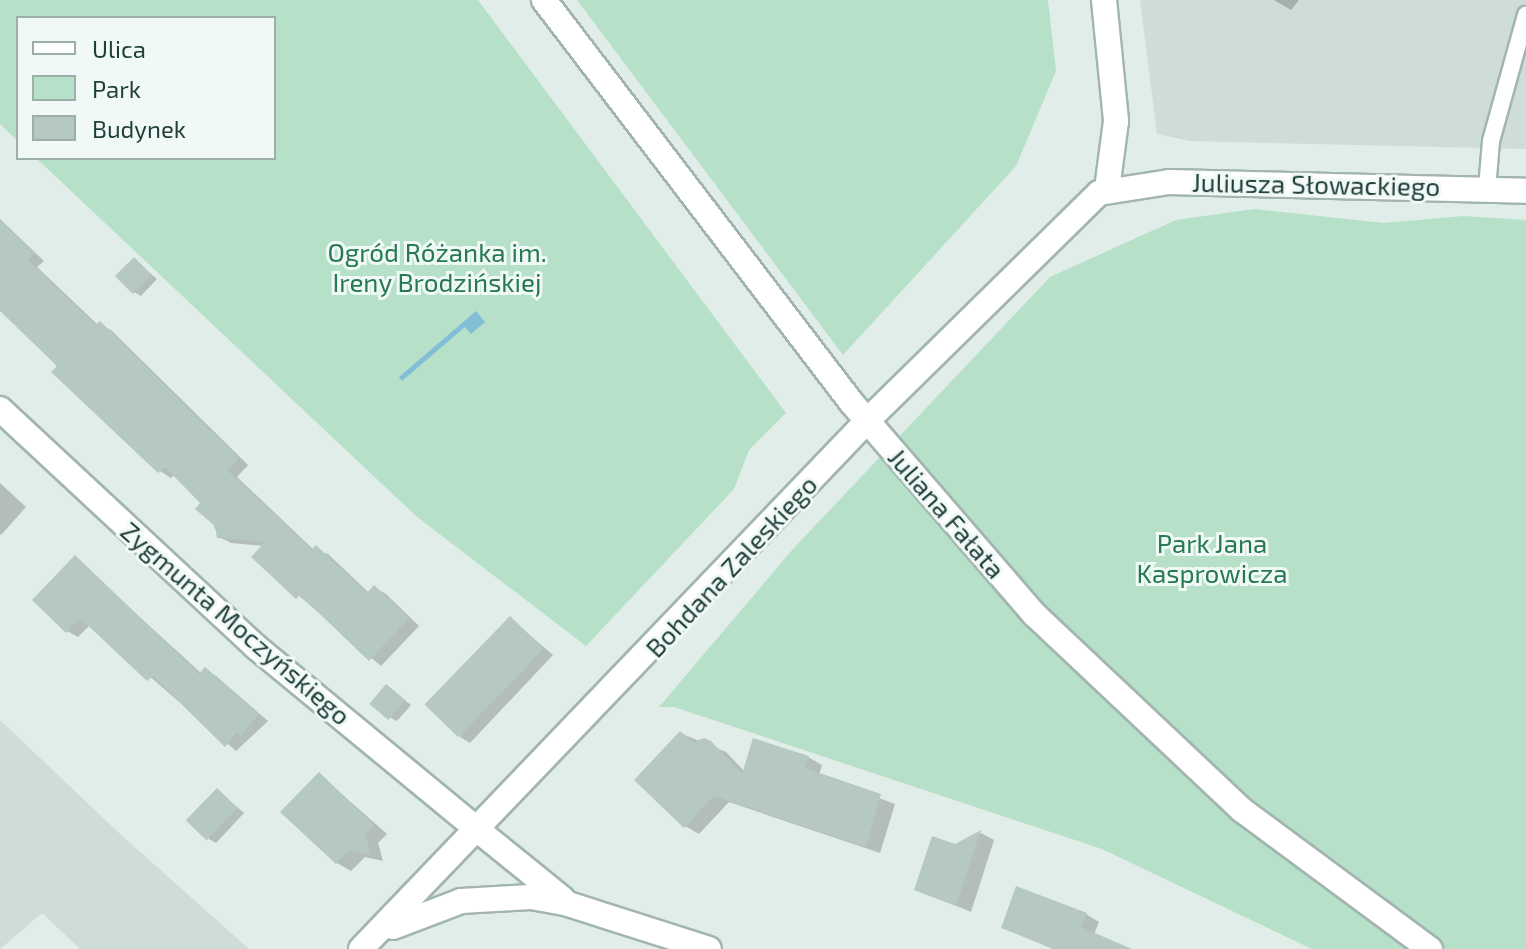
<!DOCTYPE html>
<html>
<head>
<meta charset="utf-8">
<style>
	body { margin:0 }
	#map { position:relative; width:1526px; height:949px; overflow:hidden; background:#e0ede9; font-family:"Exo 2",sans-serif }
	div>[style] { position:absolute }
	.built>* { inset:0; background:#ceddd8 }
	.green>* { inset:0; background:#b7e0c8 }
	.water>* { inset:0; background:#83bed7 }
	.shadow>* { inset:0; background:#0003 }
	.building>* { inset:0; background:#b5c8c2; transform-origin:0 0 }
	.roads { filter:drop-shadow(2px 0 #a2b5b1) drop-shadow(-2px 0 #a2b5b1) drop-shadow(0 2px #a2b5b1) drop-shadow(0 -2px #a2b5b1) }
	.lane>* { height:16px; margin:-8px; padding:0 8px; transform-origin:8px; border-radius:8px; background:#fff }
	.street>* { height:24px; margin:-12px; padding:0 12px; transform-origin:12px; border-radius:12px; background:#fff }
	.secondary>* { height:24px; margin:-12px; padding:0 12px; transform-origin:12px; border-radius:12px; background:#fff }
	span { translate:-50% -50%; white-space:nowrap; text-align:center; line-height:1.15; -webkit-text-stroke:6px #f1f9f6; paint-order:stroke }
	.street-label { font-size:26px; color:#1f3f3b }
	.park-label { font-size:26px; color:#267952 }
	.legend { position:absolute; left:16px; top:16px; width:260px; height:144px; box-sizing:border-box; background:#f1f9f6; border:2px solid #9dafab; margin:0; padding:10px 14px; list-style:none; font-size:24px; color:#1f3f3b }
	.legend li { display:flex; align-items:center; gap:16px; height:40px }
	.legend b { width:40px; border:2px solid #9dafab }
</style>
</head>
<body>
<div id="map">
	<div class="built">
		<i style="clip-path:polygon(1140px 0,1526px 0,1526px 149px,1190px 141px,1157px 134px)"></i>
		<i style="clip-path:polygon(0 720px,118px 832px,249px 949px,80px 949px,42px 913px,0 949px)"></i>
	</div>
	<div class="green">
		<i style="clip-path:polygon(0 0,478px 0,786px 413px,749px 450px,734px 489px,586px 646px,416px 516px,36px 158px,274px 158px,274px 18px,18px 18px,18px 141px,0 124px)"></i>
		<i style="clip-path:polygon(577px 0,1048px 0,1056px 71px,1016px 166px,843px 355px)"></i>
		<i style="clip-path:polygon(1254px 209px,1384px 223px,1463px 216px,1526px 220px,1526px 949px,1312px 949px,1102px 849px,674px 707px,659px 707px,793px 549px,1050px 277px,1176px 220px)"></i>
	</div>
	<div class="water">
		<i style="clip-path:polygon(476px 311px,485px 322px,471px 334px,465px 327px,402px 381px,399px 377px)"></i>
	</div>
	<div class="shadow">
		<i style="clip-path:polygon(1274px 0,1299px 0,1291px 10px)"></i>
		<i style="clip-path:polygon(0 219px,44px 261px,37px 267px,98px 325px,111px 330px,248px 465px,237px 477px,314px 550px,328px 554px,369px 593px,375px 588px,386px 594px,419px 626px,381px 666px,254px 557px,264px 546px,231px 543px,219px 537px,203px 503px,175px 474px,171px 478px,160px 471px,0 308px)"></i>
		<i style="clip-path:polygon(134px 260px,157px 279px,141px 296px,134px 292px)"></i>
		<i style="clip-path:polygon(0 483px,26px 507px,1px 535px,0 534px)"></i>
		<i style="clip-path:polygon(75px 558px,202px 674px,205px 669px,216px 676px,268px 721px,236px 751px,90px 625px,78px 637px,67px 631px)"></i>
		<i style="clip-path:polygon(510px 618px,553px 655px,470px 743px,460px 737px)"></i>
		<i style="clip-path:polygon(387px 686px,411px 705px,397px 721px,391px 718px)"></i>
		<i style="clip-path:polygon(680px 733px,726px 752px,745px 772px,808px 757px,822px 765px,819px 775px,895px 804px,880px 853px,729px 802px,699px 834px,685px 826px)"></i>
		<i style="clip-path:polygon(319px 774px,387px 834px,378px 843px,383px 861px,365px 857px,351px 871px,337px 863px)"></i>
		<i style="clip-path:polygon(217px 790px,244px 813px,216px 843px,209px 839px)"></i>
		<i style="clip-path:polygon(981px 833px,994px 840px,971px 912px,916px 889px,955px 846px)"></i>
		<i style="clip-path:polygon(1086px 914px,1099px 922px,1094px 934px,1127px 949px,1053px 949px,1003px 928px)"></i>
	</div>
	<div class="building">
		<i style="clip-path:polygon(0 220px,34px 253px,28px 260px,96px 325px,100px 321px,239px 458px,227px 470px,312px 549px,316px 545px,367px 593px,374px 585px,409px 618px,369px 661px,300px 595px,296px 599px,251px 557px,265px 542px,217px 538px,215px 526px,195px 509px,200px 503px,165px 467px,158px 473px,51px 372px,57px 366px,0 311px)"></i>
		<i style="left:134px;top:257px;width:25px;height:27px;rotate:45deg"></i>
		<i style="clip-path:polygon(75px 555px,199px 674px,205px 667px,259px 714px,240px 736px,237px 732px,225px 747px,153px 676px,147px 681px,80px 618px,66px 633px,32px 600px)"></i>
		<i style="left:510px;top:616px;width:47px;height:123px;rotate:44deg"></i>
		<i style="left:386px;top:684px;width:25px;height:26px;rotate:40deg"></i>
		<i style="clip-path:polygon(680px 731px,693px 742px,704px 738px,711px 741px,742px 774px,753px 738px,809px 756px,805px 768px,881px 794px,866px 847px,714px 796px,684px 828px,634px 780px)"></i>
		<i style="clip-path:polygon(319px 772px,374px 825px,365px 835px,371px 855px,350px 850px,336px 864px,280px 812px)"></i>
		<i style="left:217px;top:788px;width:29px;height:45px;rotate:44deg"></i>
		<i style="clip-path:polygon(981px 830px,956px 906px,914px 890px,932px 836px,955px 844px)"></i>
		<i style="clip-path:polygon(1016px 886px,1087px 913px,1081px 927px,1132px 949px,1055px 949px,1001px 928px)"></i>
	</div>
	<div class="roads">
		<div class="lane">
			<i style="left:1487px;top:189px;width:48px;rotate:-85.2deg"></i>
			<i style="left:1491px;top:141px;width:131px;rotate:-74.5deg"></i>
		</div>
		<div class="street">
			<i style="left:544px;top:0;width:506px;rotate:52.63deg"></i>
			<i style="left:851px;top:402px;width:281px;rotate:49.2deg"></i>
			<i style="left:1035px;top:615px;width:284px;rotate:43.3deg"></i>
			<i style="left:1242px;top:810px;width:234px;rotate:36.5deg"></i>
			<i style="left:1104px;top:0;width:122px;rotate:84.3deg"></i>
			<i style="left:1116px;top:121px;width:69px;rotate:97.5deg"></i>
			<i style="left:0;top:409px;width:350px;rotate:42.9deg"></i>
			<i style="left:256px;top:647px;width:289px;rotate:39.5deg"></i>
		</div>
		<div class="secondary">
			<i style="left:479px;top:831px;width:108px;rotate:39deg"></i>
			<i style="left:393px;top:927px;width:73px;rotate:-20.9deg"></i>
			<i style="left:461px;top:901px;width:70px;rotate:-3.3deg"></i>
			<i style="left:531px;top:897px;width:35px;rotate:10deg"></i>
			<i style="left:565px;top:903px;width:151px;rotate:17.7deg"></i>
			<i style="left:361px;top:949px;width:731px;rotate:-46.22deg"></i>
			<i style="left:867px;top:421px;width:325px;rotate:-44.5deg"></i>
			<i style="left:1099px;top:193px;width:71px;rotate:-8.9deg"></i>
			<i style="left:1169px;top:182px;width:357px;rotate:1.4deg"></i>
		</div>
	</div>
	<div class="street-label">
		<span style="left:1316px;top:184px;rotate:1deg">Juliusza Słowackiego</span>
		<span style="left:947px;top:513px;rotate:49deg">Juliana Fałata</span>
		<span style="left:731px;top:566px;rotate:-47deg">Bohdana Zaleskiego</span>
		<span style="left:236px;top:623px;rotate:41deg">Zygmunta Moczyńskiego</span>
	</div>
	<div class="park-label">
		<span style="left:437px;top:267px">Ogród Różanka im.<br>Ireny Brodzińskiej</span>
		<span style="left:1212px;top:558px">Park Jana<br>Kasprowicza</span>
	</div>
	<ul class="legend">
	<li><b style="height:10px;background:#fff"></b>Ulica</li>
	<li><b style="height:22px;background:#b7e0c8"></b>Park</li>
	<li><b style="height:22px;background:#b5c8c2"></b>Budynek</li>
	</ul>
</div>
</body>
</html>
